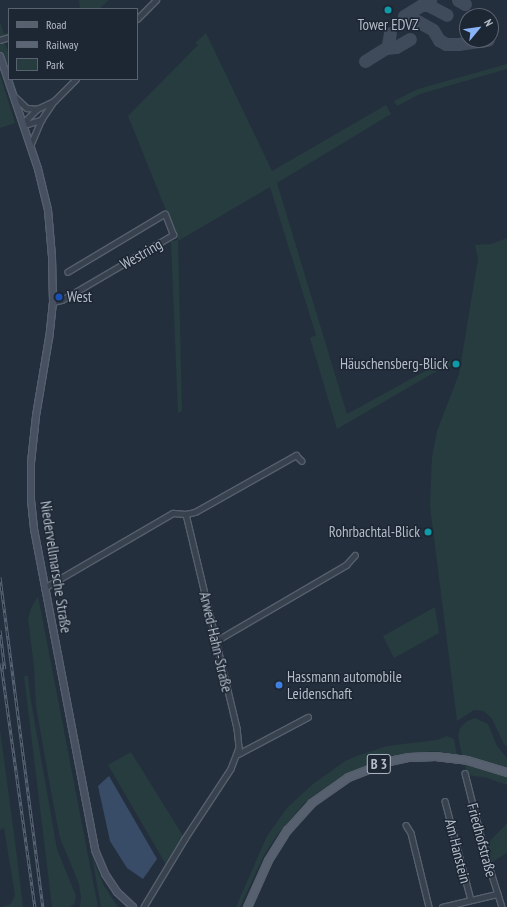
<!DOCTYPE html>
<html>
<head>
<meta charset="utf-8">
<style>
	body { margin:0 }
	#map { position:relative; width:507px; height:907px; overflow:hidden; background:#242f3e; font-family:"PT Sans Narrow",sans-serif }
	div>[style] { position:absolute }
	.green>* { inset:0; background:#263c3f }
	.water>* { inset:0; background:#394c67 }
	.taxiway>* { height:13px; margin:-6.5px; padding:0 6.5px; transform-origin:6.5px; border-radius:6.5px; background:#3f4a5a }
	.roads { filter:drop-shadow(1px 0 #565f6c) drop-shadow(-1px 0 #565f6c) drop-shadow(0 1px #565f6c) drop-shadow(0 -1px #565f6c) }
	.street>* { height:4.5px; margin:-2.25px; padding:0 2.25px; transform-origin:2.25px; border-radius:2.25px; background:#38414e }
	.secondary>* { height:6px; margin:-3px; padding:0 3px; transform-origin:3px; border-radius:3px; background:#465061 }
	.primary>* { height:7px; margin:-3.5px; padding:0 3.5px; transform-origin:3.5px; border-radius:3.5px; background:#56606e }
	.rail>* { height:3px; margin-top:-1.5px; transform-origin:0; background:repeating-linear-gradient(90deg,#1d2633 0 4.5px,#5a6575 0 9px); box-sizing:border-box; border-block:1px solid #5a6575 }
	.dots>* { width:11px; height:11px; translate:-50% -50%; box-sizing:border-box; border:2px solid #1d2633; border-radius:50% }
	span { translate:-50% -50%; white-space:nowrap; text-align:center; line-height:1.15; -webkit-text-stroke:3px #1d2633; paint-order:stroke }
	.shield-label span { padding:1px 3px; background:#1d2633; border:1px solid; border-radius:3px; -webkit-text-stroke-width:0 }
	.shield-label { font-size:14px; color:#b4bcc9; font-weight:700 }
	.poi-label { font-size:15px; color:#b4bcc9 }
	.left { translate:0 -50%; text-align:left }
	.right { translate:-100% -50%; text-align:right }
	.street-label { font-size:15px; color:#b4bcc9 }
	.legend { position:absolute; left:8px; top:8px; width:130px; height:72px; box-sizing:border-box; background:#1d2633; border:1px solid #59626f; margin:0; padding:5px 7px; list-style:none; font-size:12px; color:#b4bcc9 }
	.legend li { display:flex; align-items:center; gap:8px; height:20px }
	.legend b { width:20px; border:1px solid #59626f }
	.north { position:absolute; left:459px; top:8px; width:40px; height:40px; box-sizing:border-box; background:#1d2633; border:1px solid #59626f; border-radius:50%; rotate:61deg; font-size:11px; font-weight:700; line-height:16px; text-align:center; color:#b4bcc9 }
	.north::after { content:''; display:block; margin:auto; width:14px; height:18px; background:#8ab4f8; clip-path:polygon(50% 0,100% 100%,50% 72%,0 100%) }
</style>
</head>
<body>
<div id="map">
	<div class="green">
		<i style="clip-path:polygon(79px 0,109px 0,99px 9px,80px 9px)"></i>
		<i style="clip-path:polygon(0 22px,4px 34px,9px 33px,9px 39px,4px 41px,9px 54px,9px 69px,0 71px)"></i>
		<i style="clip-path:polygon(206px 33px,272px 171px,386px 105px,391px 114px,277px 183px,347px 414px,440px 363px,451px 359px,452px 366px,442px 368px,337px 429px,310px 338px,316px 335px,270px 187px,178px 241px,182px 411px,178px 413px,171px 241px,178px 240px,128px 116px,198px 45px,195px 43px)"></i>
		<i style="clip-path:polygon(507px 64px,507px 69px,420px 94px,397px 106px,394px 101px,418px 89px)"></i>
		<i style="clip-path:polygon(0 74px,15px 123px,0 128px)"></i>
		<i style="clip-path:polygon(507px 238px,507px 747px,504px 744px,492px 719px,484px 711px,474px 710px,457px 721px,430px 506px,432px 457px,437px 431px,459px 374px,478px 259px,475px 245px,491px 244px)"></i>
		<i style="clip-path:polygon(38px 596px,87px 850px,98px 907px,80px 907px,81px 897px,79px 884px,60px 838px,52px 797px,36px 706px,34px 667px,28px 619px,31px 608px)"></i>
		<i style="clip-path:polygon(435px 607px,439px 633px,394px 658px,383px 636px)"></i>
		<i style="clip-path:polygon(24px 676px,28px 676px,30px 696px,57px 849px,76px 896px,75px 903px,70px 907px,52px 907px)"></i>
		<i style="clip-path:polygon(475px 718px,488px 724px,497px 746px,507px 758px,507px 767px,462px 755px,458px 736px,460px 728px,467px 721px)"></i>
		<i style="clip-path:polygon(0 730px,15px 841px,23px 907px,2px 907px,11px 904px,15px 895px,4px 828px,0 830px)"></i>
		<i style="clip-path:polygon(447px 736px,454px 739px,457px 755px,436px 751px,410px 753px,370px 763px,336px 780px,305px 802px,278px 834px,264px 855px,240px 907px,236px 907px,267px 836px,287px 808px,313px 784px,345px 761px,357px 756px,387px 746px,437px 740px)"></i>
		<i style="clip-path:polygon(131px 752px,185px 839px,168px 868px,108px 765px)"></i>
		<i style="clip-path:polygon(466px 764px,482px 768px,507px 777px,507px 785px,488px 778px,467px 775px,465px 766px)"></i>
		<i style="clip-path:polygon(507px 823px,507px 853px,492px 862px,488px 846px,490px 841px)"></i>
		<i style="clip-path:polygon(92px 856px,104px 886px,118px 907px,101px 907px)"></i>
	</div>
	<div class="water">
		<i style="clip-path:polygon(109px 776px,157px 859px,143px 879px,127px 868px,110px 841px,98px 786px)"></i>
	</div>
	<div class="taxiway">
		<i style="left:458px;top:0;width:8px;rotate:30deg"></i>
		<i style="left:422px;top:5px;width:6px"></i>
		<i style="left:428px;top:5px;width:21px;rotate:28deg"></i>
		<i style="left:404px;top:16px;width:6px;rotate:9deg"></i>
		<i style="left:410px;top:17px;width:26px;rotate:29deg"></i>
		<i style="left:433px;top:30px;width:12px;rotate:59deg"></i>
		<i style="left:439px;top:40px;width:8px;rotate:30deg"></i>
		<i style="left:446px;top:44px;width:12px"></i>
		<i style="left:458px;top:44px;width:30px;rotate:-8deg"></i>
		<i style="left:404px;top:16px;width:31px;rotate:-32deg"></i>
		<i style="left:386px;top:48px;width:4px;rotate:-56deg"></i>
		<i style="left:388px;top:45px;width:12px;rotate:-81deg"></i>
		<i style="left:365px;top:61px;width:25px;rotate:-32deg"></i>
		<i style="left:386px;top:48px;width:10px;rotate:-6deg"></i>
		<i style="left:396px;top:47px;width:16px;rotate:-30deg"></i>
	</div>
	<div class="roads">
		<div class="street">
			<i style="left:137px;top:19px;width:27px;rotate:-45deg"></i>
			<i style="left:0;top:40px;width:9px;rotate:-18deg"></i>
			<i style="left:15px;top:97px;width:16px;rotate:43deg"></i>
			<i style="left:27px;top:108px;width:10px;rotate:6deg"></i>
			<i style="left:37px;top:109px;width:19px;rotate:-25deg"></i>
			<i style="left:23px;top:123px;width:20px;rotate:-45deg"></i>
			<i style="left:23px;top:123px;width:4px;rotate:14deg"></i>
			<i style="left:27px;top:124px;width:15px;rotate:-16deg"></i>
			<i style="left:30px;top:146px;width:28px;rotate:-67deg"></i>
			<i style="left:41px;top:120px;width:23px;rotate:-56deg"></i>
			<i style="left:54px;top:101px;width:31px;rotate:-45deg"></i>
			<i style="left:53px;top:302px;width:9px;rotate:-13deg"></i>
			<i style="left:62px;top:300px;width:129px;rotate:-30.4deg"></i>
			<i style="left:173px;top:235px;width:22px;rotate:-111deg"></i>
			<i style="left:165px;top:214px;width:113px;rotate:149.1deg"></i>
			<i style="left:186px;top:514px;width:9px;rotate:-13deg"></i>
			<i style="left:195px;top:512px;width:116px;rotate:-29.4deg"></i>
			<i style="left:296px;top:455px;width:8px;rotate:45deg"></i>
			<i style="left:44px;top:588px;width:149px;rotate:-30.2deg"></i>
			<i style="left:173px;top:513px;width:13px;rotate:4deg"></i>
			<i style="left:186px;top:514px;width:220px;rotate:76.6deg"></i>
			<i style="left:237px;top:728px;width:20px;rotate:84deg"></i>
			<i style="left:239px;top:748px;width:22px;rotate:111deg"></i>
			<i style="left:231px;top:769px;width:84px;rotate:123.3deg"></i>
			<i style="left:185px;top:839px;width:79px;rotate:121.1deg"></i>
			<i style="left:216px;top:641px;width:151px;rotate:-30.3deg"></i>
			<i style="left:346px;top:565px;width:13px;rotate:-48deg"></i>
			<i style="left:238px;top:754px;width:79px;rotate:-27.9deg"></i>
			<i style="left:465px;top:773px;width:86px;rotate:75.8deg"></i>
			<i style="left:486px;top:856px;width:53px;rotate:72.6deg"></i>
			<i style="left:445px;top:801px;width:102px;rotate:75.3deg"></i>
			<i style="left:406px;top:825px;width:9px;rotate:58deg"></i>
			<i style="left:411px;top:833px;width:76px;rotate:76.3deg"></i>
			<i style="left:442px;top:907px;width:57px;rotate:-13.3deg"></i>
		</div>
		<div class="secondary">
			<i style="left:0;top:56px;width:119px;rotate:71.4deg"></i>
			<i style="left:38px;top:169px;width:42px;rotate:76.3deg"></i>
			<i style="left:48px;top:210px;width:47px;rotate:85.1deg"></i>
			<i style="left:52px;top:257px;width:45px;rotate:88.7deg"></i>
			<i style="left:53px;top:302px;width:36px;rotate:96deg"></i>
			<i style="left:49px;top:338px;width:79px;rotate:99.5deg"></i>
			<i style="left:36px;top:416px;width:47px;rotate:96.1deg"></i>
			<i style="left:31px;top:463px;width:37px;rotate:90deg"></i>
			<i style="left:31px;top:500px;width:29px;rotate:84deg"></i>
			<i style="left:34px;top:529px;width:327px;rotate:79.2deg"></i>
			<i style="left:95px;top:850px;width:26px;rotate:67deg"></i>
			<i style="left:105px;top:874px;width:22px;rotate:56deg"></i>
			<i style="left:117px;top:892px;width:22px;rotate:43deg"></i>
		</div>
		<div class="primary">
			<i style="left:247px;top:907px;width:51px;rotate:-65.9deg"></i>
			<i style="left:268px;top:860px;width:36px;rotate:-58deg"></i>
			<i style="left:287px;top:830px;width:36px;rotate:-48deg"></i>
			<i style="left:311px;top:803px;width:45px;rotate:-35.1deg"></i>
			<i style="left:348px;top:777px;width:44px;rotate:-21.3deg"></i>
			<i style="left:389px;top:761px;width:19px;rotate:-12deg"></i>
			<i style="left:408px;top:757px;width:27px;rotate:-2deg"></i>
			<i style="left:435px;top:756px;width:32px;rotate:7deg"></i>
			<i style="left:467px;top:760px;width:42px;rotate:16.7deg"></i>
		</div>
	</div>
	<div class="rail">
		<i style="left:0;top:577px;width:333px;rotate:82.6deg"></i>
		<i style="left:0;top:630px;width:39px;rotate:83deg"></i>
		<i style="left:1px;top:663px;width:246px;rotate:82.1deg"></i>
	</div>
	<div class="dots">
		<i style="left:388px;top:10px;background:#0f9aa8"></i>
		<i style="left:59px;top:297px;background:#1a4fb4"></i>
		<i style="left:456px;top:364px;background:#0f9aa8"></i>
		<i style="left:428px;top:532px;background:#0f9aa8"></i>
		<i style="left:279px;top:685px;background:#3f7fe0"></i>
	</div>
	<div class="shield-label">
		<span style="left:379px;top:764px">B 3</span>
	</div>
	<div class="poi-label">
		<span style="left:388px;top:25px">Tower EDVZ</span>
		<span class="left" style="left:67px;top:297px">West</span>
		<span class="right" style="left:448px;top:364px">Häuschensberg-Blick</span>
		<span class="right" style="left:420px;top:532px">Rohrbachtal-Blick</span>
		<span class="left" style="left:287px;top:685px">Hassmann automobile<br>Leidenschaft</span>
	</div>
	<div class="street-label">
		<span style="left:141px;top:254px;rotate:-30deg">Westring</span>
		<span style="left:56px;top:567px;rotate:81deg">Niedervellmarsche Straße</span>
		<span style="left:216px;top:642px;rotate:77deg">Arwed-Hahn-Straße</span>
		<span style="left:482px;top:840px;rotate:75deg">Friedhofstraße</span>
		<span style="left:458px;top:851px;rotate:76deg">Am Hanstein</span>
	</div>
	<ul class="legend">
	<li><b style="height:5px;background:#56606e"></b>Road</li>
	<li><b style="height:5px;background:#5a6575"></b>Railway</li>
	<li><b style="height:11px;background:#263c3f"></b>Park</li>
	</ul>
	<div class="north">N</div>
</div>
</body>
</html>
